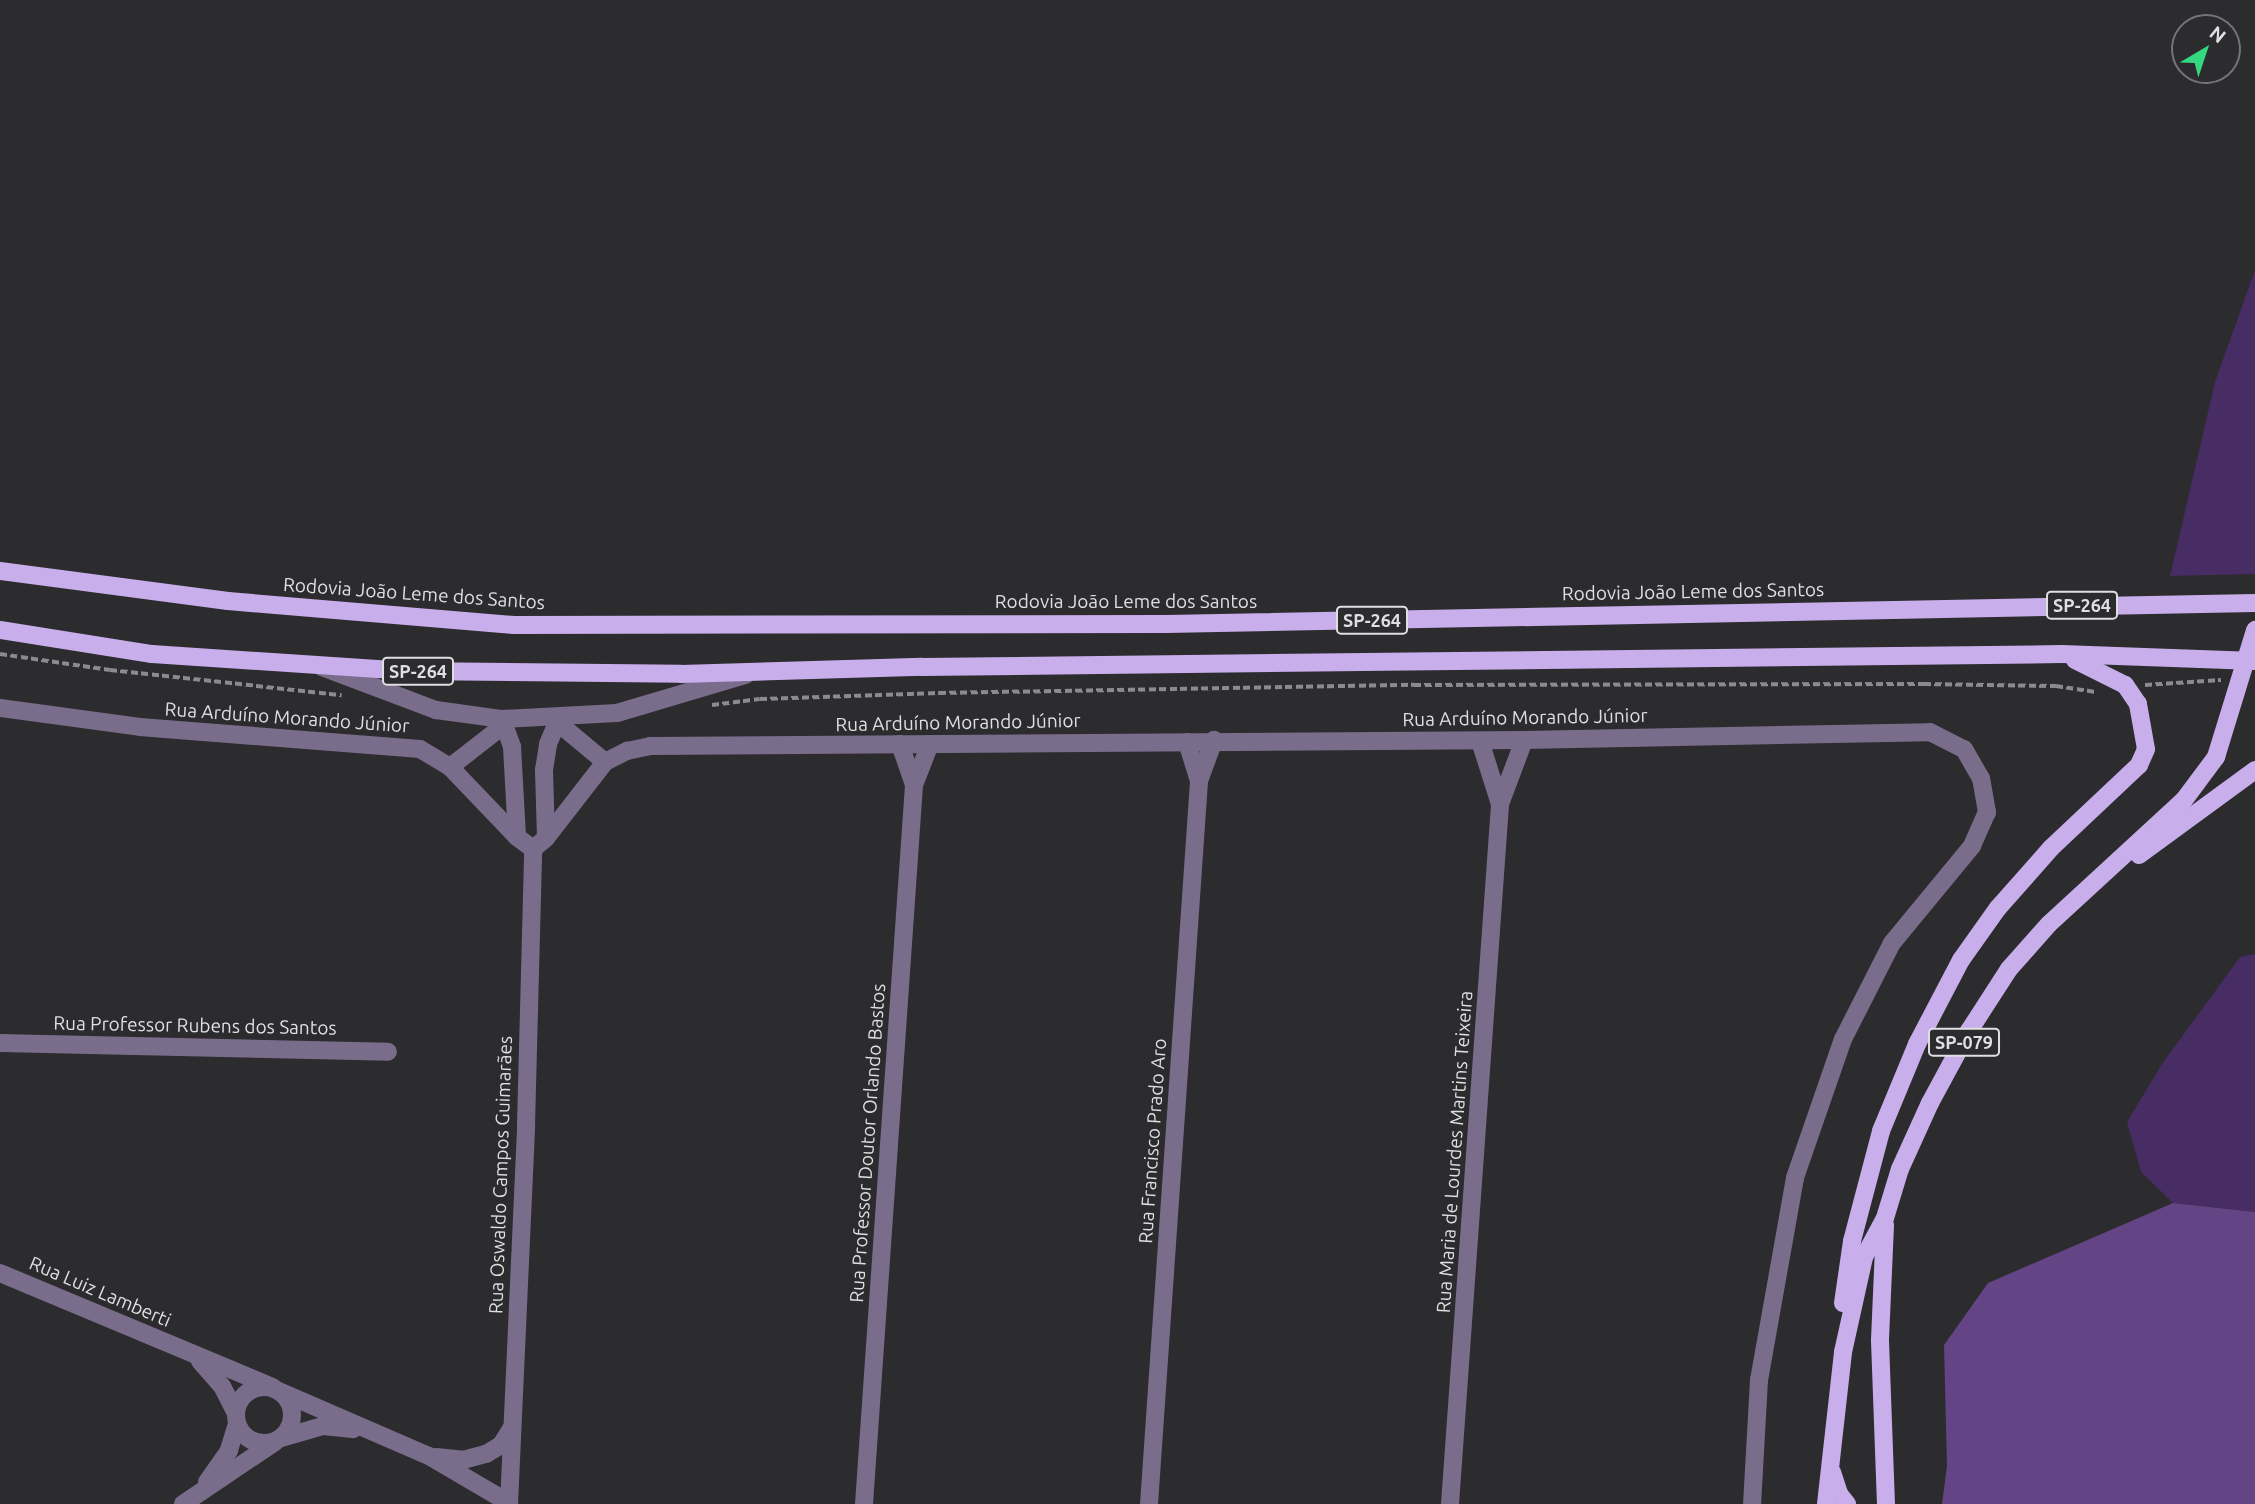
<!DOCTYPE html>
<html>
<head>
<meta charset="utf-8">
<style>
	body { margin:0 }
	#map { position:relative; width:2255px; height:1504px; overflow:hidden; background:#2c2b2e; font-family:Ubuntu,sans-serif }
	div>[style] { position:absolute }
	.green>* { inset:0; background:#472d63 }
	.forest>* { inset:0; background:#634585 }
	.path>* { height:3.5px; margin-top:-1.75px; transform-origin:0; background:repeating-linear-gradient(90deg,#8b8b8d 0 7px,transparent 0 10.5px) }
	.minor>* { height:18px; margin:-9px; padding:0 9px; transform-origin:9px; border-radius:9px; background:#7a6d8b }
	.minor>.ring { margin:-9px; padding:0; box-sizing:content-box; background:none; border:18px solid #7a6d8b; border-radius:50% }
	.major>* { height:18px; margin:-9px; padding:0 9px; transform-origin:9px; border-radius:9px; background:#c8aeeb }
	span { translate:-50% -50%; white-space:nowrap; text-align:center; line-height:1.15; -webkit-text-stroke:7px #2c2b2e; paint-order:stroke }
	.shield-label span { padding:2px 5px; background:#2c2b2e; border:2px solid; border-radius:5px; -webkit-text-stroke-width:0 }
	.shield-label { font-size:18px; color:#dfdfe1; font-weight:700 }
	.street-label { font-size:19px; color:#dfdfe1 }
	.north { position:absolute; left:2171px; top:14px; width:70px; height:70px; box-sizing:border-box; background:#2c2b2e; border:2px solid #747376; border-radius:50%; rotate:39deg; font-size:19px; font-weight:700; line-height:28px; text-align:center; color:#dfdfe1 }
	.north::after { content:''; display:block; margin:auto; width:24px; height:32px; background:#35d881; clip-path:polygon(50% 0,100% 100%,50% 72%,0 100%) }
</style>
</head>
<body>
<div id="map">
	<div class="green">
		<i style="clip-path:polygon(2255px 270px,2255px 574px,2170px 576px,2215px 382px)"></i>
		<i style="clip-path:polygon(2255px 954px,2255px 1212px,2173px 1203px,2141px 1172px,2127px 1122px,2162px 1064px,2240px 957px)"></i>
	</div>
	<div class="forest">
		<i style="clip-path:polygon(2173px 1203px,2255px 1212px,2255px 1504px,1942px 1504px,1947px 1466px,1944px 1345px,1988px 1283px)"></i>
	</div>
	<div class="path">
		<i style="left:0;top:654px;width:111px;rotate:8.3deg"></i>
		<i style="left:110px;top:670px;width:233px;rotate:6.2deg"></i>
		<i style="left:2145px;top:685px;width:76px;rotate:-3.8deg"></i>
		<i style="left:712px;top:705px;width:48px;rotate:-7.1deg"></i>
		<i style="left:760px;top:699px;width:179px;rotate:-1.9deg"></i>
		<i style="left:939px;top:693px;width:475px;rotate:-1deg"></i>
		<i style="left:1414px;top:685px;width:510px;rotate:-0.11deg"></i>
		<i style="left:1924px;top:684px;width:132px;rotate:0.9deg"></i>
		<i style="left:2056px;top:686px;width:40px;rotate:8.5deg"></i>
	</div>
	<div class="minor">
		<i style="left:322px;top:667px;width:122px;rotate:20.7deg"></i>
		<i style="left:436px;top:710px;width:67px;rotate:7.8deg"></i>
		<i style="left:502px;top:719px;width:115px;rotate:-3deg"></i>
		<i style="left:617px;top:713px;width:134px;rotate:-16.5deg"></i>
		<i style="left:0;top:708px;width:141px;rotate:7.7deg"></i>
		<i style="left:140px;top:727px;width:281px;rotate:4.5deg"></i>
		<i style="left:420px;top:749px;width:35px;rotate:31deg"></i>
		<i style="left:450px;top:767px;width:97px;rotate:46.3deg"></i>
		<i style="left:517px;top:837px;width:20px;rotate:37deg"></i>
		<i style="left:533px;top:849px;width:17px;rotate:-40deg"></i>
		<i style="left:546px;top:838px;width:96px;rotate:-52.2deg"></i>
		<i style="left:605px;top:762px;width:25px;rotate:-27deg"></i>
		<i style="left:627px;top:751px;width:24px;rotate:-12deg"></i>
		<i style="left:650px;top:746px;width:874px;rotate:-0.39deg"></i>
		<i style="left:1524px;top:740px;width:406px;rotate:-1.1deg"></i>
		<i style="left:1930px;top:732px;width:38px;rotate:27deg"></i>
		<i style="left:1964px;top:749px;width:34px;rotate:60deg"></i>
		<i style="left:1981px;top:778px;width:35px;rotate:80deg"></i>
		<i style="left:1987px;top:812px;width:37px;rotate:114deg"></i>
		<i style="left:1972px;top:846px;width:126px;rotate:129.5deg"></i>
		<i style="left:1892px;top:943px;width:108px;rotate:117deg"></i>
		<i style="left:1843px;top:1039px;width:147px;rotate:109.1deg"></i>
		<i style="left:1795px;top:1178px;width:205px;rotate:100.1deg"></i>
		<i style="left:1759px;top:1380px;width:124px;rotate:93.2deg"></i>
		<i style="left:502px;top:719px;width:30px;rotate:70deg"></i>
		<i style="left:512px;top:747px;width:90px;rotate:86.8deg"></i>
		<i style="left:557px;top:722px;width:62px;rotate:39.8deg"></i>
		<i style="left:1480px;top:741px;width:66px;rotate:72.4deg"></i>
		<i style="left:1187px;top:742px;width:41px;rotate:72.9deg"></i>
		<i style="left:900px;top:744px;width:43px;rotate:71.1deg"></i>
		<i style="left:450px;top:767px;width:68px;rotate:-37.9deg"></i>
		<i style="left:546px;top:838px;width:68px;rotate:-91.7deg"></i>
		<i style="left:544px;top:770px;width:26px;rotate:-81deg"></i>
		<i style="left:548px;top:744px;width:28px;rotate:-67deg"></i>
		<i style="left:0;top:1043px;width:388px;rotate:1.3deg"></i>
		<i style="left:0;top:1273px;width:296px;rotate:22.7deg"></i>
		<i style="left:200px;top:1361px;width:33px;rotate:49deg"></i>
		<i style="left:222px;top:1386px;width:31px;rotate:63deg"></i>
		<i class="ring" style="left:236px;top:1387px;width:38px;height:38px"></i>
		<i style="left:281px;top:1392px;width:161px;rotate:23.4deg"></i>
		<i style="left:429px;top:1456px;width:93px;rotate:30.4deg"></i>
		<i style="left:281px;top:1438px;width:44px;rotate:-15.9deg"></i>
		<i style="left:323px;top:1426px;width:30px;rotate:6deg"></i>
		<i style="left:436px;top:1457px;width:27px;rotate:6deg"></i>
		<i style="left:463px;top:1460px;width:24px;rotate:-15deg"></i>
		<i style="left:486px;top:1454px;width:17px;rotate:-31deg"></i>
		<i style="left:501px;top:1445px;width:19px;rotate:-58deg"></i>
		<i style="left:207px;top:1482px;width:39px;rotate:-55deg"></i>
		<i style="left:229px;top:1450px;width:28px;rotate:-73deg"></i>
		<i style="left:183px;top:1504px;width:111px;rotate:-34deg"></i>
		<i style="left:509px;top:1504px;width:379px;rotate:-87.4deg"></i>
		<i style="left:526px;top:1125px;width:276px;rotate:-88.5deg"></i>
		<i style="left:864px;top:1504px;width:721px;rotate:-86.02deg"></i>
		<i style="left:914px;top:785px;width:44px;rotate:-68.7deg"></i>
		<i style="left:1149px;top:1504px;width:725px;rotate:-86.04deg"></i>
		<i style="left:1199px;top:781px;width:44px;rotate:-69.9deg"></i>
		<i style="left:1450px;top:1504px;width:702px;rotate:-85.91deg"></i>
		<i style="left:1500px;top:804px;width:68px;rotate:-69.4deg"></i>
	</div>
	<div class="major">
		<i style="left:0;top:571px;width:230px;rotate:7.5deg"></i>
		<i style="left:228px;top:601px;width:287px;rotate:4.8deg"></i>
		<i style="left:514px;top:625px;width:652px;rotate:-0.09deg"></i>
		<i style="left:1166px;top:624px;width:1089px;rotate:-1.1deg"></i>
		<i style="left:0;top:630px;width:154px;rotate:9deg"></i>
		<i style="left:152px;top:654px;width:256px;rotate:3.8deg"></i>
		<i style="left:407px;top:671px;width:274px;rotate:0.6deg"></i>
		<i style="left:681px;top:674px;width:241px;rotate:-1.7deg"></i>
		<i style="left:922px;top:667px;width:1140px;rotate:-0.65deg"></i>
		<i style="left:2062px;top:654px;width:193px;rotate:2.1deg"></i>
		<i style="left:2139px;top:855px;width:144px;rotate:-36.2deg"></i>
		<i style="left:1885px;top:1225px;width:116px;rotate:92.5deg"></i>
		<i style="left:1880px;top:1341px;width:163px;rotate:87.9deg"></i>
		<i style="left:1843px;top:1303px;width:63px;rotate:-81.7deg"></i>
		<i style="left:1852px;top:1241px;width:114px;rotate:-75.2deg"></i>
		<i style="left:1881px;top:1131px;width:94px;rotate:-67.5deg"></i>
		<i style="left:1917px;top:1044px;width:95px;rotate:-62.4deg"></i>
		<i style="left:1961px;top:960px;width:64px;rotate:-54.6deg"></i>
		<i style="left:1998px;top:908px;width:80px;rotate:-48.5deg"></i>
		<i style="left:2051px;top:848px;width:121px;rotate:-43.3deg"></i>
		<i style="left:2139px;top:765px;width:17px;rotate:-66deg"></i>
		<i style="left:2146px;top:749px;width:46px;rotate:-100.1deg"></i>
		<i style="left:2138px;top:704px;width:23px;rotate:-124deg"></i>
		<i style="left:2125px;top:685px;width:56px;rotate:-153.4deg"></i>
		<i style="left:1832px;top:1472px;width:23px;rotate:72deg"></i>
		<i style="left:1839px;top:1494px;width:13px;rotate:51deg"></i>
		<i style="left:1826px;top:1504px;width:153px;rotate:-83.6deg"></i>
		<i style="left:1843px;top:1352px;width:97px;rotate:-77.5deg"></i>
		<i style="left:1864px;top:1257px;width:44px;rotate:-61.7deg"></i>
		<i style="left:1885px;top:1218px;width:51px;rotate:-73deg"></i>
		<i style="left:1900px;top:1169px;width:72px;rotate:-65.6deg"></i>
		<i style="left:1930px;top:1103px;width:82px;rotate:-61.6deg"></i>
		<i style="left:1969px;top:1031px;width:74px;rotate:-57.2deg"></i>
		<i style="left:2009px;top:969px;width:60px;rotate:-48.4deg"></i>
		<i style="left:2049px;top:924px;width:183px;rotate:-42.6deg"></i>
		<i style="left:2184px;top:800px;width:54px;rotate:-53.3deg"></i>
		<i style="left:2216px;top:757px;width:133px;rotate:-72.9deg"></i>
	</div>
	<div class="shield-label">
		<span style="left:2082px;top:605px">SP-264</span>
		<span style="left:1372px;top:620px">SP-264</span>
		<span style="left:418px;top:671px">SP-264</span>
		<span style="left:1964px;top:1042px">SP-079</span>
	</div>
	<div class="street-label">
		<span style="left:1693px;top:592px;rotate:-1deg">Rodovia João Leme dos Santos</span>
		<span style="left:414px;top:594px;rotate:4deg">Rodovia João Leme dos Santos</span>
		<span style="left:1126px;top:602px">Rodovia João Leme dos Santos</span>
		<span style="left:287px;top:718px;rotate:4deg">Rua Arduíno Morando Júnior</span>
		<span style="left:1525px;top:718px;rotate:-1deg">Rua Arduíno Morando Júnior</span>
		<span style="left:958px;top:723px;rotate:-1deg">Rua Arduíno Morando Júnior</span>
		<span style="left:195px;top:1026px;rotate:1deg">Rua Professor Rubens dos Santos</span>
		<span style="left:1153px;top:1141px;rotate:-86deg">Rua Francisco Prado Aro</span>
		<span style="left:868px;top:1143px;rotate:-86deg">Rua Professor Doutor Orlando Bastos</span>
		<span style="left:1455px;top:1152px;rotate:-86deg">Rua Maria de Lourdes Martins Teixeira</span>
		<span style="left:501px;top:1175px;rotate:-88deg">Rua Oswaldo Campos Guimarães</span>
		<span style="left:100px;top:1292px;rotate:23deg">Rua Luiz Lamberti</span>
	</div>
	<div class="north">N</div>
</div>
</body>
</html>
